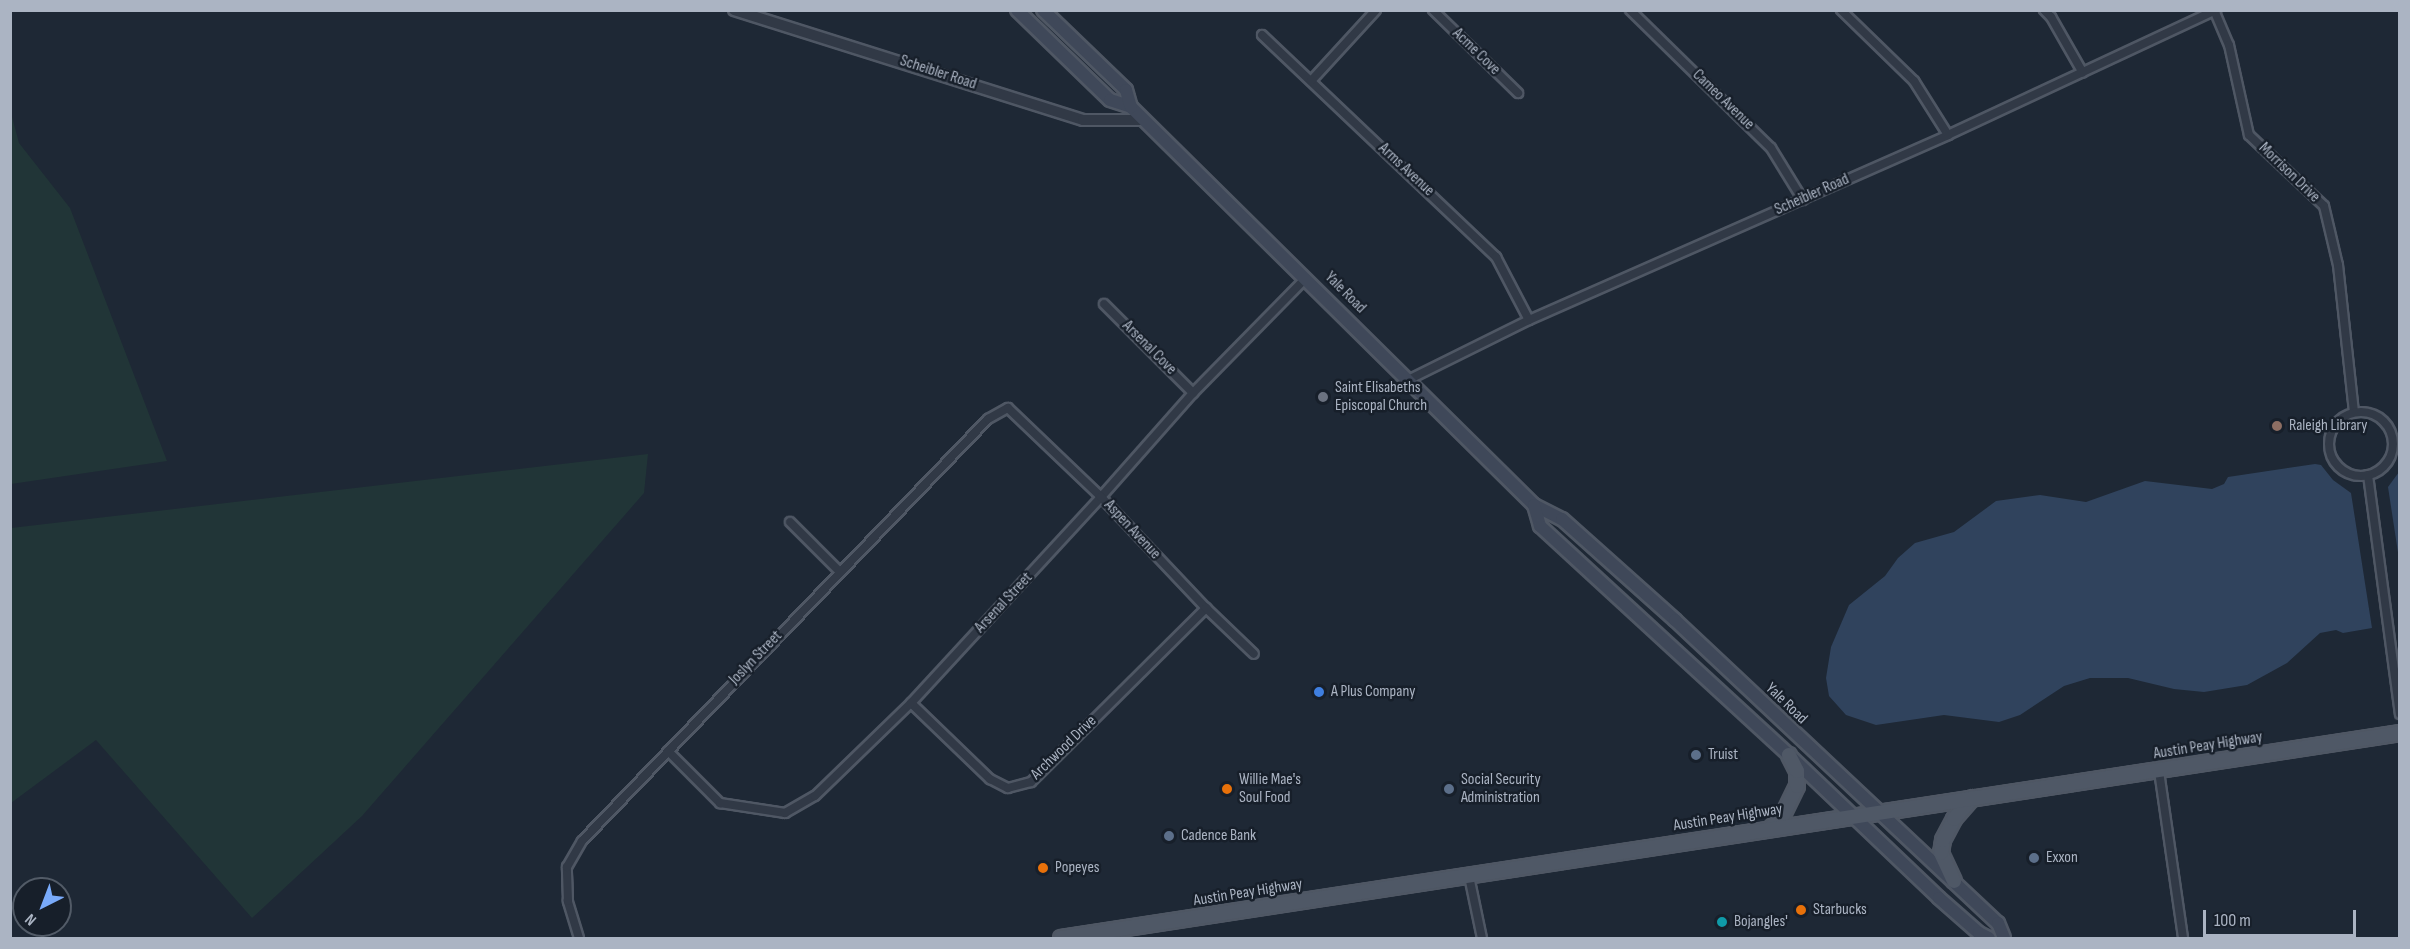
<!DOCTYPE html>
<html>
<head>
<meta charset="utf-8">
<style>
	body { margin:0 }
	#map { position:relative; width:2410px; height:949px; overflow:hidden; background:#1e2835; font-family:"Sofia Sans Condensed",sans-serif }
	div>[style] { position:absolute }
	.green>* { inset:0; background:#213537 }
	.water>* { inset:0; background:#30435d }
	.roads { filter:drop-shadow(2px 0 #4f5764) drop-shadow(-2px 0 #4f5764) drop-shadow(0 2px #4f5764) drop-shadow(0 -2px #4f5764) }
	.minor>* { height:8px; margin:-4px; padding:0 4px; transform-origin:4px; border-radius:4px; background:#313946 }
	.minor>.ring { margin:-4px; padding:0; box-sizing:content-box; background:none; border:8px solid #313946; border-radius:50% }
	.tertiary>* { height:10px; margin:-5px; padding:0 5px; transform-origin:5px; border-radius:5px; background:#313946 }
	.secondary>* { height:12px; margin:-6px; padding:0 6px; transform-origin:6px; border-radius:6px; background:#3f4859 }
	.primary>* { height:14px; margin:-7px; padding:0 7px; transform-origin:7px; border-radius:7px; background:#4f5866 }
	.dots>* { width:16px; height:16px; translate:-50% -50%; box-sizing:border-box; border:3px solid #171f2a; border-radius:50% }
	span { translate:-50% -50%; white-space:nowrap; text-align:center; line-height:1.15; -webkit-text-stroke:5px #171f2a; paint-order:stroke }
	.street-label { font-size:16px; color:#abb4c3 }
	.poi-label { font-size:16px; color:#abb4c3 }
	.left { translate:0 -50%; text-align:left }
	.frame { position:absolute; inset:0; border:12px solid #abb4c3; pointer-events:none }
	.north { position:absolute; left:12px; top:877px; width:60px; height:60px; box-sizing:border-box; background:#171f2a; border:2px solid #525b67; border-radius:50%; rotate:222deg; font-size:16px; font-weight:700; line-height:24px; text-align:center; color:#abb4c3 }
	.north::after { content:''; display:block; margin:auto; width:21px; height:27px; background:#79aafa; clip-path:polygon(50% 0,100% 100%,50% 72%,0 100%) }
	.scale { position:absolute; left:2203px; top:910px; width:153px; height:27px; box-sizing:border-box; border:3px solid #abb4c3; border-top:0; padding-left:8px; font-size:18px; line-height:21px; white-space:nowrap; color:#abb4c3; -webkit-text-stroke:4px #171f2a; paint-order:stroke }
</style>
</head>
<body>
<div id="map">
	<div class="green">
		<i style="clip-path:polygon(11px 113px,19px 143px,70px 208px,167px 461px,11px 484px)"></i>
		<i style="clip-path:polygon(648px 454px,644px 493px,362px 816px,252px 918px,96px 740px,11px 803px,11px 528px)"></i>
	</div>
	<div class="water">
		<i style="clip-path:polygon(2315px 464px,2321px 465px,2333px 480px,2351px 493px,2372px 628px,2343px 633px,2336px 630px,2320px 633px,2287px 663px,2247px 685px,2204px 692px,2174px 689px,2128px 678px,2090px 678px,2064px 686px,2020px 715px,1999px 722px,1944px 715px,1876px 725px,1846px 715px,1829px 696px,1826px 678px,1831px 647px,1849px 605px,1885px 576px,1898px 558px,1915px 543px,1954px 532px,1996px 501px,2040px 495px,2086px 502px,2145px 481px,2212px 489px,2224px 484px,2228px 477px)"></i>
		<i style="clip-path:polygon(2399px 472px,2399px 559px,2388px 487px)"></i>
	</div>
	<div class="roads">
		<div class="minor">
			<i style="left:1433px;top:10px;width:119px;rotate:44.3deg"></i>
			<i style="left:1630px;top:10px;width:197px;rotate:44.4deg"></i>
			<i style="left:1771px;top:148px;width:61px;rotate:58.4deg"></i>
			<i style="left:1841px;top:10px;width:102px;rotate:44.2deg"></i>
			<i style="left:1914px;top:81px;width:64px;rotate:57.8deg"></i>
			<i style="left:2044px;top:10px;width:10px;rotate:45deg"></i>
			<i style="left:2051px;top:17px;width:64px;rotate:60.3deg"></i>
			<i style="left:2214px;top:10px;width:38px;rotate:67deg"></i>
			<i style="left:2229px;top:45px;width:92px;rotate:77.5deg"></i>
			<i style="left:2249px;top:135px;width:103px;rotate:43.4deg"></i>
			<i style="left:2324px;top:206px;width:61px;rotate:76.7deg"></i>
			<i style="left:2338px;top:265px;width:148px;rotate:83.8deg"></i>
			<i style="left:1262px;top:35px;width:323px;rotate:43.5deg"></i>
			<i style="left:1496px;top:257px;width:71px;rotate:62.4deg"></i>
			<i style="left:1311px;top:81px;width:96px;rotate:-47.5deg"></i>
			<i style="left:1104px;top:304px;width:126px;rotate:45deg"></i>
			<i style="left:1408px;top:380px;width:135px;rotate:-26.4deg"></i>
			<i style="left:1529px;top:320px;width:458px;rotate:-23.8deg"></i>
			<i style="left:1948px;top:135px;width:296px;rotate:-25deg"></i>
			<i class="ring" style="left:2329px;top:412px;width:56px;height:56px"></i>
			<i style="left:2368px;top:475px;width:241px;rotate:82.4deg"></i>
			<i style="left:790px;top:522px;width:69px;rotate:45deg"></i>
			<i style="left:911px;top:703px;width:110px;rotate:43.9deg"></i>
			<i style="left:990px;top:779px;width:20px;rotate:27deg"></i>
			<i style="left:1008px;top:788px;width:24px;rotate:-15deg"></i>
			<i style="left:1031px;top:782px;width:247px;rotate:-44.8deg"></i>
			<i style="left:668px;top:751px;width:74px;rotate:45deg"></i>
			<i style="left:720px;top:803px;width:66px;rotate:8.7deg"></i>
			<i style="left:785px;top:813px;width:34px;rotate:-30deg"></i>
			<i style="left:815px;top:796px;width:134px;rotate:-44.1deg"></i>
			<i style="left:911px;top:703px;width:280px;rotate:-47.3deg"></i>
			<i style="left:1101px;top:497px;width:139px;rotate:-48.5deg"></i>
			<i style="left:1193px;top:393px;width:161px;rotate:-45.5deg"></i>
			<i style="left:2159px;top:771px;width:169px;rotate:81.8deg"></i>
			<i style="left:1469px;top:876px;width:63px;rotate:78.2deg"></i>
			<i style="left:579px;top:938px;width:39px;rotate:-107deg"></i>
			<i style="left:568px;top:901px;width:34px;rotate:-92deg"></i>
			<i style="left:567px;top:867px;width:30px;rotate:-60deg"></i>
			<i style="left:582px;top:841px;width:586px;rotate:-46.11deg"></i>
			<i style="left:988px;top:419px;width:23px;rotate:-29deg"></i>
			<i style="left:1008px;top:408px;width:129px;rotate:43.7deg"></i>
			<i style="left:1101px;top:497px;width:153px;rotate:46.6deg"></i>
			<i style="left:1206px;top:608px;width:66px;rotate:43.8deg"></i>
		</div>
		<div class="tertiary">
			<i style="left:734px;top:10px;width:366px;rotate:17.5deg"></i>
			<i style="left:1083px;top:120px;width:61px"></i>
		</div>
		<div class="secondary">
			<i style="left:1017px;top:10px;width:129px;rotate:44.1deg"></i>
			<i style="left:1110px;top:100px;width:22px;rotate:18deg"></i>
			<i style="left:1131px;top:107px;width:566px;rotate:44.64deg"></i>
			<i style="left:1534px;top:505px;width:31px;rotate:27deg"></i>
			<i style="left:1562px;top:519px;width:152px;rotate:41.8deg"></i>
			<i style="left:1675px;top:620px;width:443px;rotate:43.2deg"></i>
			<i style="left:1998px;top:923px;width:16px;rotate:68deg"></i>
			<i style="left:1043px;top:10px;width:115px;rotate:43.9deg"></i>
			<i style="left:1126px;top:90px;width:18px;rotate:74deg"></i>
			<i style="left:1534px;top:505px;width:22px;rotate:74deg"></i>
			<i style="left:1540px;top:526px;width:338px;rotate:42.6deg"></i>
			<i style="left:1789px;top:755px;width:207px;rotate:43.6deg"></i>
			<i style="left:1939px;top:898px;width:53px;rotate:41.2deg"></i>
			<i style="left:1979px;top:933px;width:11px;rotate:27deg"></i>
		</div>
		<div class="primary">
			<i style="left:1771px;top:828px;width:16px;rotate:-45deg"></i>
			<i style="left:1782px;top:817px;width:34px;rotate:-64deg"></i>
			<i style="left:1797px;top:786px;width:15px;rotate:-90deg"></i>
			<i style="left:1797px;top:771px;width:18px;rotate:-117deg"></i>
			<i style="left:1954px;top:881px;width:31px;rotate:-115deg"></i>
			<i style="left:1941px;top:853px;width:13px;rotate:-81deg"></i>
			<i style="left:1943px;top:840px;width:24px;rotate:-62deg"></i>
			<i style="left:1954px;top:819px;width:28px;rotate:-49deg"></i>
			<i style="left:1061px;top:938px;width:1355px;rotate:-8.7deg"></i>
		</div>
	</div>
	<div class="dots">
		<i style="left:1323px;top:397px;background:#6b7280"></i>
		<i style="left:2277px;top:426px;background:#8d6e63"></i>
		<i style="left:1319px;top:692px;background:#3f7fe0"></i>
		<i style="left:1696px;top:755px;background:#5c6f8a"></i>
		<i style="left:1227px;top:789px;background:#e8710a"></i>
		<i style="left:1449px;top:789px;background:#5c6f8a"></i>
		<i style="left:1169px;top:836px;background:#5c6f8a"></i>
		<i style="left:2034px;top:858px;background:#5c6f8a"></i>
		<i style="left:1043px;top:868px;background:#e8710a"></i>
		<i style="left:1801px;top:910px;background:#e8710a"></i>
		<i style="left:1722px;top:922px;background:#0f9aa8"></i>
	</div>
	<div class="street-label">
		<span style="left:1476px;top:52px;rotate:44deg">Acme Cove</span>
		<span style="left:938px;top:73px;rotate:18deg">Scheibler Road</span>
		<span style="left:1723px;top:100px;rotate:44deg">Cameo Avenue</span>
		<span style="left:1406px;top:170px;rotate:43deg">Arms Avenue</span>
		<span style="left:2289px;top:173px;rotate:44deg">Morrison Drive</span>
		<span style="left:1812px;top:195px;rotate:-24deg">Scheibler Road</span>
		<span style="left:1345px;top:293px;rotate:45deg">Yale Road</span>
		<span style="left:1149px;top:348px;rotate:45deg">Arsenal Cove</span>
		<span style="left:1132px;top:530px;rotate:47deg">Aspen Avenue</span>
		<span style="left:1004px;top:603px;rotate:-47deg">Arsenal Street</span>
		<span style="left:756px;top:658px;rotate:-46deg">Joslyn Street</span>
		<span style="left:1786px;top:704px;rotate:44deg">Yale Road</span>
		<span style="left:2208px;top:746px;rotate:-9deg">Austin Peay Highway</span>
		<span style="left:1064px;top:748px;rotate:-44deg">Archwood Drive</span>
		<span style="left:1728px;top:818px;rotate:-9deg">Austin Peay Highway</span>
		<span style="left:1248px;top:893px;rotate:-9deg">Austin Peay Highway</span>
	</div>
	<div class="poi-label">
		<span class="left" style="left:1335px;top:397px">Saint Elisabeths<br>Episcopal Church</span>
		<span class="left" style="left:2289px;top:426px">Raleigh Library</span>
		<span class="left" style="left:1331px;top:692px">A Plus Company</span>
		<span class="left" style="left:1708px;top:755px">Truist</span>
		<span class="left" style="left:1239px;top:789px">Willie Mae's<br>Soul Food</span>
		<span class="left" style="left:1461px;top:789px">Social Security<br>Administration</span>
		<span class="left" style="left:1181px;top:836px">Cadence Bank</span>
		<span class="left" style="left:2046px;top:858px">Exxon</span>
		<span class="left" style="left:1055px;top:868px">Popeyes</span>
		<span class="left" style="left:1813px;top:910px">Starbucks</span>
		<span class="left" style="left:1734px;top:922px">Bojangles'</span>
	</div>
	<div class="frame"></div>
	<div class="north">N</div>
	<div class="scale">100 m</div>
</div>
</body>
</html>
